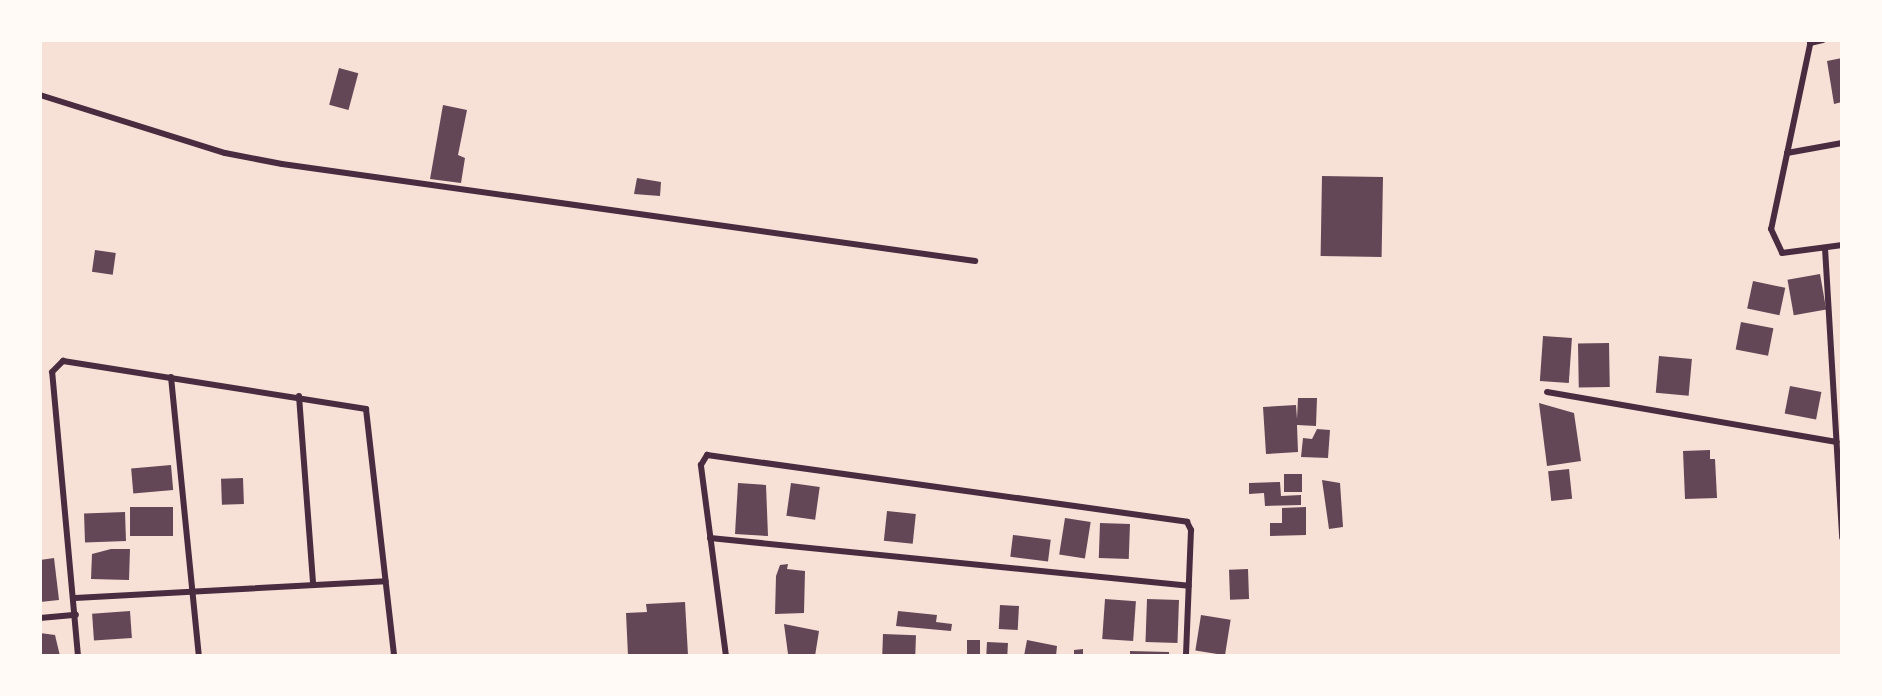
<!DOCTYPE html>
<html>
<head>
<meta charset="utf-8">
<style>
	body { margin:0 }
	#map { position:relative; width:1882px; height:696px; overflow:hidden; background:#f7e1d7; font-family:"IBM Plex Sans",sans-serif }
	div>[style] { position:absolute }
	.building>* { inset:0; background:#644757; transform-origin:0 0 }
	.minor>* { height:6px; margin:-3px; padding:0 3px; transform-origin:3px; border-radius:3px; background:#4a2c40 }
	span { translate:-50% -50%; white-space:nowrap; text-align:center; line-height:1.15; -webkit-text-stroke:5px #fffaf5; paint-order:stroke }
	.frame { position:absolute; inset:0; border:42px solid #fffaf5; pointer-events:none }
</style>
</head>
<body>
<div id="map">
	<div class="building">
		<i style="clip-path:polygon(1842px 58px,1842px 102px,1834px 104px,1827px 61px)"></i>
		<i style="left:339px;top:68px;width:20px;height:38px;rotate:15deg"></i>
		<i style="clip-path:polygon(443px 105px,467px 110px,458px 155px,465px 158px,461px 183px,430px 179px)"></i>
		<i style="left:1322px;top:176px;width:61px;height:80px;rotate:1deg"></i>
		<i style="clip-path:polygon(637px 178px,661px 182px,660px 196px,634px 194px)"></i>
		<i style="left:95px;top:250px;width:21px;height:22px;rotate:8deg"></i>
		<i style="left:1820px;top:274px;width:36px;height:33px;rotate:80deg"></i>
		<i style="left:1753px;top:281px;width:33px;height:28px;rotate:12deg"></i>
		<i style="left:1741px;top:322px;width:33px;height:28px;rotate:11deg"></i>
		<i style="left:1543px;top:336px;width:29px;height:45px;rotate:4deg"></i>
		<i style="left:1609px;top:343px;width:44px;height:31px;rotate:89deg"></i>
		<i style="left:1659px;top:356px;width:33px;height:37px;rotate:5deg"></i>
		<i style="left:1790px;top:386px;width:32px;height:28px;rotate:11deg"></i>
		<i style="clip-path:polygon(1298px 398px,1317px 398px,1316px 426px,1297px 425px,1298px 452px,1266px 454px,1263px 407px,1296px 405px,1297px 419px)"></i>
		<i style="clip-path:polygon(1539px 403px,1574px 413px,1581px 461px,1547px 466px)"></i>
		<i style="clip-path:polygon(1317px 429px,1330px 430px,1328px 458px,1301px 457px,1303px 438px,1312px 439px)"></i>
		<i style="clip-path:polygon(1710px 450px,1710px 459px,1715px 459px,1717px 498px,1685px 499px,1683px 451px)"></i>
		<i style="left:171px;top:465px;width:25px;height:40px;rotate:85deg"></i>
		<i style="left:1569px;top:469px;width:30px;height:21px;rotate:84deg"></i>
		<i style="left:1284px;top:474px;width:18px;height:18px"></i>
		<i style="left:243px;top:478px;width:26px;height:22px;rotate:88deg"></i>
		<i style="clip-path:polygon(1322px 480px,1340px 483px,1343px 527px,1329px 529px)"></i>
		<i style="clip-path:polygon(1280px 482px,1281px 496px,1301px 495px,1301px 505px,1265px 506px,1264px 493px,1249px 494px,1249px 483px)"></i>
		<i style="clip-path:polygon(738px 483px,766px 485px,768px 536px,735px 534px)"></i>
		<i style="left:791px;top:483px;width:29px;height:33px;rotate:8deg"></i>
		<i style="left:130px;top:507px;width:43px;height:29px"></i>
		<i style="clip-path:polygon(1306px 507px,1306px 535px,1270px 536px,1270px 523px,1282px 523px,1282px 508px)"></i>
		<i style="left:887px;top:511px;width:29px;height:30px;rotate:6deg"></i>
		<i style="left:125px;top:512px;width:29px;height:41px;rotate:88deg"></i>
		<i style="left:1065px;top:518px;width:26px;height:37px;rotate:9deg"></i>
		<i style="left:1100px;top:523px;width:30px;height:35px;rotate:2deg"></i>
		<i style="left:1013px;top:535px;width:38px;height:22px;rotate:7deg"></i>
		<i style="clip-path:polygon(111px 549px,130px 549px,129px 580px,91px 579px,92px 554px)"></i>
		<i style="clip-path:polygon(54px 558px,59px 600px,40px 602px,40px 560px)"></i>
		<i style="clip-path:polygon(788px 564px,787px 569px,805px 571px,804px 613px,775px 614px,776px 576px,780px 565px)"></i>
		<i style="left:1248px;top:569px;width:30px;height:19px;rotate:88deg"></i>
		<i style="left:1105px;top:599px;width:31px;height:40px;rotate:4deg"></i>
		<i style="left:1147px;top:599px;width:32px;height:43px;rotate:2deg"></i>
		<i style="clip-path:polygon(685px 602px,688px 655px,628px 656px,626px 613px,647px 612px,646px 604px)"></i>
		<i style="left:1000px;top:605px;width:19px;height:24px;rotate:3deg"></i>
		<i style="left:130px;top:611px;width:27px;height:38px;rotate:86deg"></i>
		<i style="clip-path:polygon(898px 611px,937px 615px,936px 622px,952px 624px,951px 631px,896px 626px)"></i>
		<i style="left:1201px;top:615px;width:30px;height:36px;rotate:9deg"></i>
		<i style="clip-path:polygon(784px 624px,819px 631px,815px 656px,788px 654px)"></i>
		<i style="clip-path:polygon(40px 633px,55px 635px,60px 656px,40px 656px)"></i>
		<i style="left:883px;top:634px;width:33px;height:22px;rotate:2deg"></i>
		<i style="left:967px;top:640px;width:13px;height:16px"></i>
		<i style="clip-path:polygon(1027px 640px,1057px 646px,1056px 656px,1024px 656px)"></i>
		<i style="left:987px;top:642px;width:21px;height:14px;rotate:3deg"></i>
		<i style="clip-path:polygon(1083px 649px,1083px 656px,1074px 656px,1074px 650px)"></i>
		<i style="clip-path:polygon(1130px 651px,1169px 652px,1169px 656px,1130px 656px)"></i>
	</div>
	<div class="minor">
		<i style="left:1811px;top:40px;width:193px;rotate:101.9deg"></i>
		<i style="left:1771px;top:229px;width:26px;rotate:65deg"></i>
		<i style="left:1782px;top:253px;width:61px;rotate:-7.6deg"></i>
		<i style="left:1810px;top:43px;width:13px;rotate:-13deg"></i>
		<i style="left:40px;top:95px;width:194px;rotate:17.4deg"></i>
		<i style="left:225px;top:153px;width:58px;rotate:10.9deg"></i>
		<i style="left:282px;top:164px;width:700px;rotate:7.97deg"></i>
		<i style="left:1787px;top:153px;width:56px;rotate:-10.3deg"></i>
		<i style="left:1825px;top:248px;width:290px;rotate:86.6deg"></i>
		<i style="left:171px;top:377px;width:280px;rotate:84.3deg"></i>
		<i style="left:1547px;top:392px;width:294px;rotate:9.8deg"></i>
		<i style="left:299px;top:396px;width:189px;rotate:85.7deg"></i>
		<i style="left:710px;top:538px;width:481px;rotate:5.7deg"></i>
		<i style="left:75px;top:598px;width:311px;rotate:-3.1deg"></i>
		<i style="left:40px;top:618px;width:36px;rotate:-5deg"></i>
		<i style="left:78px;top:656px;width:285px;rotate:-95.2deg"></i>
		<i style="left:52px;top:372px;width:16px;rotate:-45deg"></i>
		<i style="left:63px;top:361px;width:307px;rotate:9deg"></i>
		<i style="left:366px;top:409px;width:249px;rotate:83.5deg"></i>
		<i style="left:726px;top:656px;width:193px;rotate:-97.5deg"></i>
		<i style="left:701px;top:465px;width:12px;rotate:-59deg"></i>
		<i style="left:707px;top:455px;width:485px;rotate:7.9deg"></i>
		<i style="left:1187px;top:522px;width:9px;rotate:63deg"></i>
		<i style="left:1191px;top:530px;width:126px;rotate:92.3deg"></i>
	</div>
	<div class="frame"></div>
</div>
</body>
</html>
